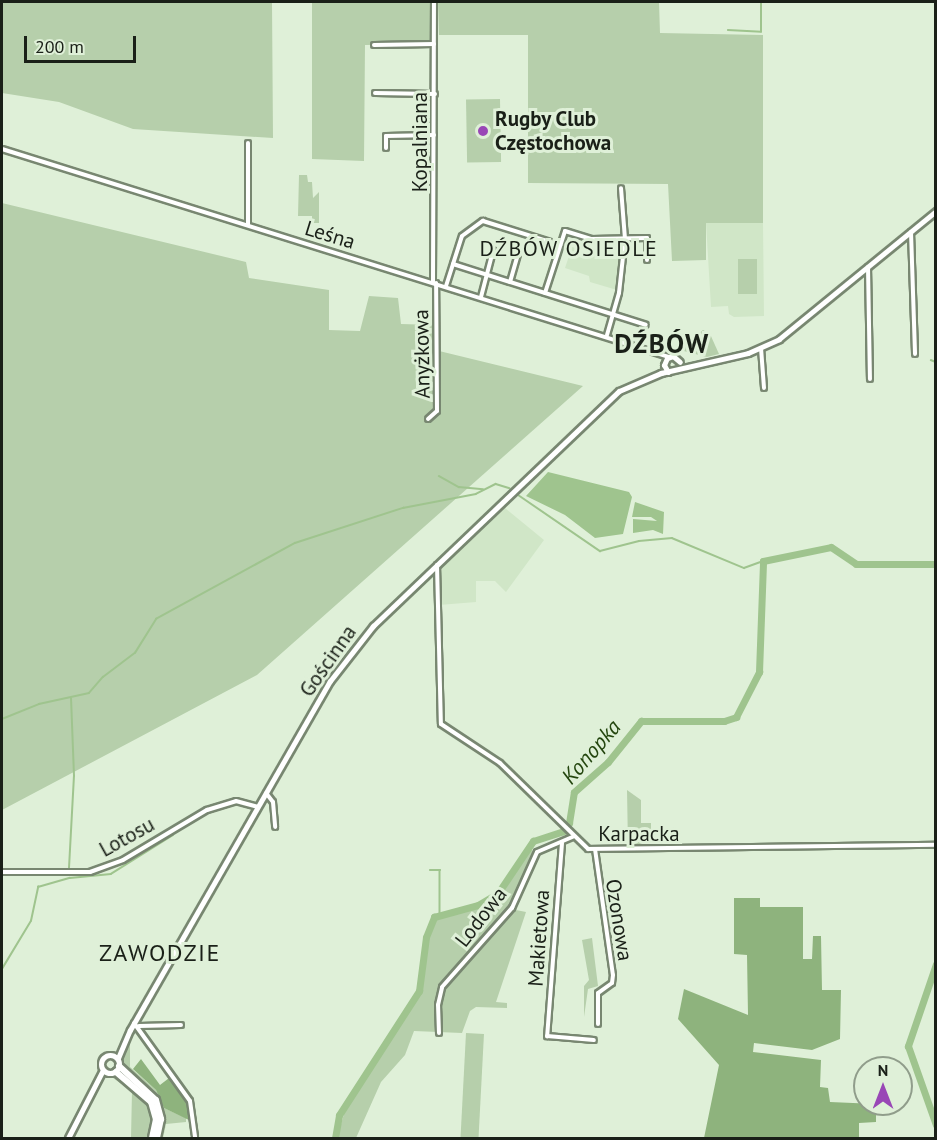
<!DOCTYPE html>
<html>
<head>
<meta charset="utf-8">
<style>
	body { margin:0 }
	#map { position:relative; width:937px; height:1140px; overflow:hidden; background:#dff0d8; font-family:"PT Sans",sans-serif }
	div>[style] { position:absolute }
	.built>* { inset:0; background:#d0e6c7 }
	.green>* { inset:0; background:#b6cfab; transform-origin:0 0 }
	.forest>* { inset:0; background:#8eb37d }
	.water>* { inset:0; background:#9fc48e }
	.stream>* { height:1.5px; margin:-0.75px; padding:0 0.75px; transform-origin:0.75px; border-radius:0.75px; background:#9fc48e }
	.river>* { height:7px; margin:-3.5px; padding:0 3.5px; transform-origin:3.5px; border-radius:3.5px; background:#9fc48e }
	.roads { filter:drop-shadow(2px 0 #788771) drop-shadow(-2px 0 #788771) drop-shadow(0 2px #788771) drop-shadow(0 -2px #788771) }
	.minor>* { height:4px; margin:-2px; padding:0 2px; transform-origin:2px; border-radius:2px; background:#fff }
	.major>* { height:5px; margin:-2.5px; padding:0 2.5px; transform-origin:2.5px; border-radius:2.5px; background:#fff }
	.major>.ring { margin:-2.5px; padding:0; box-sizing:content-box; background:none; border:5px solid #fff; border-radius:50% }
	.highway>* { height:6px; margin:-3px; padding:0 3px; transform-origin:3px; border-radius:3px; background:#fff }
	.dots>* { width:16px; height:16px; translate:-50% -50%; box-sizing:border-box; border:3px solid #dff0d8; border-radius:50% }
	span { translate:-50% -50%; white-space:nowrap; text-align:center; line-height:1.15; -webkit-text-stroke:6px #dff0d8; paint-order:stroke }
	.poi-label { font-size:21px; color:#1a2018; font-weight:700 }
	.left { translate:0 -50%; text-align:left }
	.street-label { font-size:21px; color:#1a2018 }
	.neighbourhood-label { font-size:22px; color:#1a2018; letter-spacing:1.5px }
	.water-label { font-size:22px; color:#24460f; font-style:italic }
	.quarter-label { font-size:24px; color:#1a2018; letter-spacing:1.5px }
	.district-label { font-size:27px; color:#1a2018; font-weight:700; letter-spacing:1.5px }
	.frame { position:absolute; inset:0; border:3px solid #1a2018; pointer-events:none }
	.north { position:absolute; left:853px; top:1056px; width:60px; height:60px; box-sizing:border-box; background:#dff0d8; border:2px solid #909d8b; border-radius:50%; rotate:0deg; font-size:16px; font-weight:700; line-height:24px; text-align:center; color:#1a2018 }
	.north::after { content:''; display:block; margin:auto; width:21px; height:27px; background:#9947b6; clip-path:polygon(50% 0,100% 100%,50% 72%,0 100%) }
	.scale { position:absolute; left:24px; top:36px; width:112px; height:27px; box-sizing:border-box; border:3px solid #1a2018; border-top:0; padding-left:8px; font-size:18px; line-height:21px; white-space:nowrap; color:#1a2018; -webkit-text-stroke:4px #dff0d8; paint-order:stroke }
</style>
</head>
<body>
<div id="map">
	<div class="built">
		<i style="clip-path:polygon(706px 223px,763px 223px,764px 316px,734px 317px,729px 314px,728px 306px,711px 307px)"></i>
		<i style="clip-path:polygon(572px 247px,598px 253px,621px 252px,617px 290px,590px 282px,589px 276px,565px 268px)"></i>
		<i style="clip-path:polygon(500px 504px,544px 540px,506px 592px,495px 581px,476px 581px,476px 602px,439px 605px,437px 565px)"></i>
	</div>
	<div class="green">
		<i style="clip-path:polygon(2px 2px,272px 2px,273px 138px,133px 129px,59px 102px,2px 93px)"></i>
		<i style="clip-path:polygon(312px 2px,433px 2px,434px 44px,365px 45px,364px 161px,312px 159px)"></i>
		<i style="clip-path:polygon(438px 2px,659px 2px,660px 33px,763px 35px,763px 223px,706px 223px,706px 260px,672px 261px,668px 184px,528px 183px,528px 35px,439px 35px)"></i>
		<i style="left:500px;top:99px;width:63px;height:34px;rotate:89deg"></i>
		<i style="clip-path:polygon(299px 175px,307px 175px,308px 182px,312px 182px,313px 198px,319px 192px,319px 223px,312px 223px,312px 216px,298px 216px)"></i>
		<i style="clip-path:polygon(2px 203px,246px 262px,249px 278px,329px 290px,329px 330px,360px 331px,369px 296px,398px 298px,401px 324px,435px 325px,435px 350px,583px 386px,257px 675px,2px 810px)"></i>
		<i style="left:738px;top:259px;width:19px;height:35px"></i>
		<i style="clip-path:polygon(703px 330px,710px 334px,719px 354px,707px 357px,680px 350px)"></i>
		<i style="clip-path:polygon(627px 790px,641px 800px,641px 823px,651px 823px,651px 847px,628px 847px)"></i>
		<i style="clip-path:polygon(529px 849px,536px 852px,511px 909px,526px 912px,496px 1002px,507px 1003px,507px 1008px,476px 1007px,470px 1011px,462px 1033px,414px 1031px,405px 1055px,381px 1082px,356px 1138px,337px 1138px,346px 1107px,421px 991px,432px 921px,493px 900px)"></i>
		<i style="clip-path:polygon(592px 938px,598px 986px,588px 989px,584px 1017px,584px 986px,589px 980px,582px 940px)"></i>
		<i style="left:466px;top:1033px;width:18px;height:105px;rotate:3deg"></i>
		<i style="clip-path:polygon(130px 1036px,130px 1067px,156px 1090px,164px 1108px,186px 1118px,186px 1122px,166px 1124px,163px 1138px,163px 1111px,158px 1098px,122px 1065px,120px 1057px)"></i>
		<i style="clip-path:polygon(116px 1075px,149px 1102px,153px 1122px,149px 1138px,131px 1138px,132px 1091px,113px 1078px,106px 1078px)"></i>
	</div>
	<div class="forest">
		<i style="clip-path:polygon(734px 898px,760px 898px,760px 907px,803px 907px,803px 959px,812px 959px,813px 936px,821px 936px,822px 990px,841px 990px,840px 1039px,812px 1050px,754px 1043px,753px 1052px,821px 1060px,820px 1087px,828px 1088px,830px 1102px,876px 1104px,876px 1122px,859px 1123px,859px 1138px,704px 1138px,719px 1065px,678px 1019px,684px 989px,748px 1015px,747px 955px,734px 954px)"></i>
		<i style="clip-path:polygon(141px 1059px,160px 1085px,173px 1075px,188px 1100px,191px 1121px,164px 1108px,156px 1090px,133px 1069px)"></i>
	</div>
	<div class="water">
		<i style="clip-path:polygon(548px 472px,629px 492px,632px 497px,623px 534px,595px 538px,565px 515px,526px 496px)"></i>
		<i style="clip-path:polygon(635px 502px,664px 512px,663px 534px,653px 530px,633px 533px,633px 519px,657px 521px,651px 517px,632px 517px)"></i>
	</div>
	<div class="stream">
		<i style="left:728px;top:30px;width:33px;rotate:3deg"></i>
		<i style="left:761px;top:32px;width:30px;rotate:-90deg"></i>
		<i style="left:931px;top:360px;width:5px;rotate:22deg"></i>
		<i style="left:439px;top:476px;width:23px;rotate:29deg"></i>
		<i style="left:459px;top:487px;width:24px;rotate:5deg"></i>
		<i style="left:517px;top:494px;width:101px;rotate:34.5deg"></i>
		<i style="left:600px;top:551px;width:40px;rotate:-14.4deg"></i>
		<i style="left:639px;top:541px;width:33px;rotate:-5deg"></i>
		<i style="left:672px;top:538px;width:78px;rotate:22.6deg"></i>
		<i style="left:744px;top:568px;width:20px;rotate:-20deg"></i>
		<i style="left:2px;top:719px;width:40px;rotate:-22deg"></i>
		<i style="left:39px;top:704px;width:51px;rotate:-12.4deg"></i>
		<i style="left:89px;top:693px;width:21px;rotate:-49deg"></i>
		<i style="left:103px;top:677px;width:40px;rotate:-37deg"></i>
		<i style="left:135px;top:653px;width:40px;rotate:-58deg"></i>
		<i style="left:156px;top:619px;width:158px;rotate:-28.7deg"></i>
		<i style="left:295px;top:543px;width:114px;rotate:-18deg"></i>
		<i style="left:403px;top:508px;width:74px;rotate:-10.9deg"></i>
		<i style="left:476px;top:494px;width:22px;rotate:-27deg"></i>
		<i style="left:496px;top:484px;width:14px;rotate:17deg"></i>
		<i style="left:69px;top:868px;width:92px;rotate:-86.9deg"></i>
		<i style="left:74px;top:776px;width:77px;rotate:-92.2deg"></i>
		<i style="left:430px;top:870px;width:10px"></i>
		<i style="left:440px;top:870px;width:44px;rotate:90deg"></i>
		<i style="left:2px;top:969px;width:56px;rotate:-58.9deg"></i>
		<i style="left:31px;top:921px;width:35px;rotate:-78deg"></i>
		<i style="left:38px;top:887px;width:33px;rotate:-16deg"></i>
		<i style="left:70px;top:878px;width:41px;rotate:-5.6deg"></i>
		<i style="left:111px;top:874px;width:73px;rotate:-32.2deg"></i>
	</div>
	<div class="river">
		<i style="left:936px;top:964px;width:87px;rotate:108.9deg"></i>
		<i style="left:908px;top:1046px;width:84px;rotate:70.5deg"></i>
		<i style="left:335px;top:1138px;width:23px;rotate:-80deg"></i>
		<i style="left:339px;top:1115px;width:148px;rotate:-57.2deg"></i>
		<i style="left:419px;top:991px;width:54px;rotate:-82.6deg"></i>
		<i style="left:426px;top:937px;width:22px;rotate:-68deg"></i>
		<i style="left:434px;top:917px;width:46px;rotate:-15.3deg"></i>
		<i style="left:478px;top:905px;width:23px;rotate:-31deg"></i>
		<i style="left:498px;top:893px;width:63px;rotate:-56.1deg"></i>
		<i style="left:533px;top:841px;width:32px;rotate:-18deg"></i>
		<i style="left:563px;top:831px;width:10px;rotate:-53deg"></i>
		<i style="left:569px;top:823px;width:31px;rotate:-81deg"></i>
		<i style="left:574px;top:792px;width:45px;rotate:-41.4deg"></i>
		<i style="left:608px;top:762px;width:53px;rotate:-51.2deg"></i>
		<i style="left:641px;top:721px;width:83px"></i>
		<i style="left:724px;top:721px;width:13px;rotate:-18deg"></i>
		<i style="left:736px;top:717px;width:51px;rotate:-62.9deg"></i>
		<i style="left:759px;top:672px;width:111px;rotate:-87.9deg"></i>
		<i style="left:763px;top:561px;width:69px;rotate:-11.6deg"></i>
		<i style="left:831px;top:547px;width:30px;rotate:34deg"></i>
		<i style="left:856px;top:564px;width:80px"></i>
	</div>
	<div class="roads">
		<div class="minor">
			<i style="left:374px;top:45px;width:60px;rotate:-1deg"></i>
			<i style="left:375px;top:93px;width:60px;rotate:1deg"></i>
			<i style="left:248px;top:143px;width:82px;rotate:90deg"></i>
			<i style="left:386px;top:148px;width:12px;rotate:-90deg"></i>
			<i style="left:386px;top:136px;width:48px;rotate:-1.2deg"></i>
			<i style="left:2px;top:149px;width:699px;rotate:17.32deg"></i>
			<i style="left:911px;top:232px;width:122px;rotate:88.1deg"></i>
			<i style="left:453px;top:264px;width:202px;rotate:17.5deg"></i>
			<i style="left:868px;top:267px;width:112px;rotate:89deg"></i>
			<i style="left:433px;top:282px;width:280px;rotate:-89.8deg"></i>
			<i style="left:510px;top:282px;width:29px;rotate:-74deg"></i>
			<i style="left:446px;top:286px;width:52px;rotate:-72.3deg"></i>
			<i style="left:462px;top:236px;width:26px;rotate:-36deg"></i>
			<i style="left:483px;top:221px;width:81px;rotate:17.3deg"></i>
			<i style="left:545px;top:293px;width:65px;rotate:-72.1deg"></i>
			<i style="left:565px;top:231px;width:28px;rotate:17deg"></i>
			<i style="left:592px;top:239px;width:55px;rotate:-1deg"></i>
			<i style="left:647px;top:238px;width:22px;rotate:90deg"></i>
			<i style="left:481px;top:297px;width:48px;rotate:-75.4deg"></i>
			<i style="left:607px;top:335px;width:44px;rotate:-74.1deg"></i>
			<i style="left:619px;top:293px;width:54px;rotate:-83.7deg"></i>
			<i style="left:625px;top:239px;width:51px;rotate:-94.5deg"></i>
			<i style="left:761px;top:348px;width:40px;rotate:85.7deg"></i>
			<i style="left:428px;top:419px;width:12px;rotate:-42deg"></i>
			<i style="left:437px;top:411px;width:128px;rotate:-90.4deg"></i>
			<i style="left:437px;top:565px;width:159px;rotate:88.6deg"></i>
			<i style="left:441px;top:724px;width:71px;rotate:33.5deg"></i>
			<i style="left:500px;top:763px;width:123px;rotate:44.3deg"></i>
			<i style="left:588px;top:849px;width:348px;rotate:-0.7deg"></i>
			<i style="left:266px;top:793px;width:11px;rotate:52deg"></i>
			<i style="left:273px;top:802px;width:25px;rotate:85deg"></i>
			<i style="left:562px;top:843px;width:194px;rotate:94.4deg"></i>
			<i style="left:547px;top:1036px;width:47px;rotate:4.9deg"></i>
			<i style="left:595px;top:849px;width:127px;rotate:81.9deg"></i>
			<i style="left:613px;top:975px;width:8px;rotate:97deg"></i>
			<i style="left:612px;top:983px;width:17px;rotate:144deg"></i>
			<i style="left:598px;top:993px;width:31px;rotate:90deg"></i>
			<i style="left:2px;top:872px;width:88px"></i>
			<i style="left:90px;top:872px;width:35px;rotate:-20deg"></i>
			<i style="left:123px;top:860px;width:98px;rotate:-30.8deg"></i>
			<i style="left:207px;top:810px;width:30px;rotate:-17deg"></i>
			<i style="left:236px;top:801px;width:23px;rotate:15deg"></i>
			<i style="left:134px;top:1023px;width:96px;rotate:54.3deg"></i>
			<i style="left:190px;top:1101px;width:37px;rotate:82deg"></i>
			<i style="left:139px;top:1026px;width:42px;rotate:-1.4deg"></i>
			<i style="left:439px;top:1033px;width:28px;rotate:-92deg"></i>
			<i style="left:438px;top:1005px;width:18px;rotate:-77deg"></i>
			<i style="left:442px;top:987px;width:106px;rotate:-48.5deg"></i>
			<i style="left:512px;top:908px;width:61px;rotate:-65.9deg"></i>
			<i style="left:537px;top:852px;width:39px;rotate:-23deg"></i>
		</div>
		<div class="major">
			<i style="left:668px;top:372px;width:8px;rotate:-120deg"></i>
			<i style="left:664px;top:365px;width:8px;rotate:-67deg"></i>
			<i style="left:667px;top:358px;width:6px;rotate:-18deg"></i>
			<i style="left:673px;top:356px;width:9px;rotate:41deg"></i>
			<i class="ring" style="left:101px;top:1055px;width:13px;height:13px"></i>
			<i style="left:118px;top:1058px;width:30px;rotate:-67deg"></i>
			<i style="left:130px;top:1030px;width:402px;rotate:-60.2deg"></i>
			<i style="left:330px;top:681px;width:70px;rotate:-52deg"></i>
			<i style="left:373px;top:626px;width:340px;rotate:-43.7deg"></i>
			<i style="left:619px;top:391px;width:46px;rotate:-23.2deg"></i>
			<i style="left:661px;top:373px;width:89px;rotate:-12.9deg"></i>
			<i style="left:748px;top:353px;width:34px;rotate:-24deg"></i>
			<i style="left:779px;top:339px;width:203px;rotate:-39.2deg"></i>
			<i style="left:68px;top:1138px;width:76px;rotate:-62.8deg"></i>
		</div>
		<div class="highway">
			<i style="left:119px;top:1066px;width:50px;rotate:42.6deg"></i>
			<i style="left:156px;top:1100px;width:20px;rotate:75deg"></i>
			<i style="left:161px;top:1119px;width:19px;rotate:102deg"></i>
			<i style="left:116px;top:1072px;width:46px;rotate:40.6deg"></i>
			<i style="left:151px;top:1102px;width:18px;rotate:74deg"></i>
			<i style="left:156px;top:1119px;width:19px;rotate:102deg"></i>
		</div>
	</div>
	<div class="dots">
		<i style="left:483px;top:131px;background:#9947b6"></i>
	</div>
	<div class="poi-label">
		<span class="left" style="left:495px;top:131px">Rugby Club<br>Częstochowa</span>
	</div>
	<div class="street-label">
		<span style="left:420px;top:142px;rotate:-90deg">Kopalniana</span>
		<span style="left:330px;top:235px;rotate:17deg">Leśna</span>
		<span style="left:422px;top:354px;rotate:-91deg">Anyżkowa</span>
		<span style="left:328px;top:661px;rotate:-55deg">Gościnna</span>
		<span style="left:639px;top:834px">Karpacka</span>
		<span style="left:127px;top:837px;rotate:-29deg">Lotosu</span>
		<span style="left:481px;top:917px;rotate:-52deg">Lodowa</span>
		<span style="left:619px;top:920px;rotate:81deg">Ozonowa</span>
		<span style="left:539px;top:938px;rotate:-86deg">Makietowa</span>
	</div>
	<div class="neighbourhood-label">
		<span style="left:569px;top:249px">DŹBÓW OSIEDLE</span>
	</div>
	<div class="water-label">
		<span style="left:591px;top:752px;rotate:-49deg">Konopka</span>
	</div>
	<div class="quarter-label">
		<span style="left:160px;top:953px">ZAWODZIE</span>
	</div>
	<div class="district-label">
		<span style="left:662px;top:344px">DŹBÓW</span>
	</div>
	<div class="frame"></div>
	<div class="north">N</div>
	<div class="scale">200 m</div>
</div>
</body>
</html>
